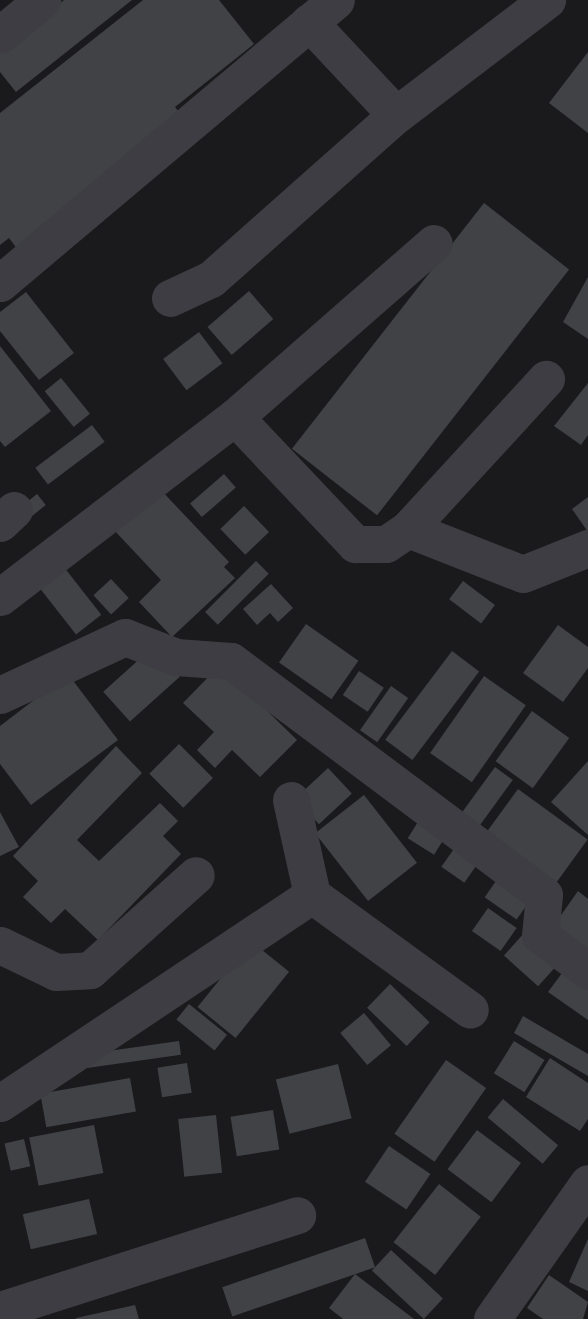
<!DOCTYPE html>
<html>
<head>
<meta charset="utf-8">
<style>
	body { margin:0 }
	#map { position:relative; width:588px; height:1319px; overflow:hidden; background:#1a1a1c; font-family:Signika,sans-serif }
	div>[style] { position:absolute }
	.building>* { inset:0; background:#414246; transform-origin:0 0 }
	.minor>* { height:37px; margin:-18.5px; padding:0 18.5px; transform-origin:18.5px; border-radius:18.5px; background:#3d3d43 }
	span { translate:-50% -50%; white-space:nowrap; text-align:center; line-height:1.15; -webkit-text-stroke:5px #151517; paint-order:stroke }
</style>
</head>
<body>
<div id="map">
	<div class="building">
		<i style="clip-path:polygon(64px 0,132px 0,16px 92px,0 72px,0 50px)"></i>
		<i style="clip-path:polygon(143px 0,219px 0,254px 44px,175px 107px,184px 119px,18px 250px,9px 238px,0 245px,0 113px)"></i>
		<i style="clip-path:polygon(588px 52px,588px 133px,549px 103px)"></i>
		<i style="left:484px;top:203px;width:108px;height:312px;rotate:38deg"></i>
		<i style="clip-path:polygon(588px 277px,588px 339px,563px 322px)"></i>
		<i style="left:249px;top:291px;width:37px;height:55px;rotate:49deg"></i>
		<i style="clip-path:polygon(26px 292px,74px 353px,39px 380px,0 331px,0 312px)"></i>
		<i style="left:199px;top:332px;width:39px;height:45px;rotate:53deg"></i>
		<i style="clip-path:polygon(0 346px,51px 411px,5px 447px,0 441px)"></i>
		<i style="left:61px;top:378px;width:46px;height:21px;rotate:51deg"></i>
		<i style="clip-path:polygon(588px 383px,588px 435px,581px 445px,554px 426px)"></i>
		<i style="left:92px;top:425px;width:21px;height:71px;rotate:53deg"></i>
		<i style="left:224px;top:474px;width:18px;height:45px;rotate:49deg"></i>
		<i style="clip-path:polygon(158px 487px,229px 562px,224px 567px,235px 578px,172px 637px,139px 602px,161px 580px,113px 529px)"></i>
		<i style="left:37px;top:494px;width:14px;height:33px;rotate:51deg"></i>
		<i style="clip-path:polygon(588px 497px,588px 532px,572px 509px)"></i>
		<i style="left:244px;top:506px;width:36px;height:33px;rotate:46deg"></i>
		<i style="left:256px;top:561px;width:18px;height:72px;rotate:45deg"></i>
		<i style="left:60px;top:562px;width:67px;height:32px;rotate:52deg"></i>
		<i style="left:111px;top:579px;width:26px;height:24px;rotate:47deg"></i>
		<i style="left:463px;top:581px;width:40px;height:23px;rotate:37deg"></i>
		<i style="clip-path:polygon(271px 584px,293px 608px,278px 622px,270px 613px,257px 625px,243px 609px)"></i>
		<i style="left:306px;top:624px;width:64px;height:47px;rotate:35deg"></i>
		<i style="clip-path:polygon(558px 625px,588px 647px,588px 668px,563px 702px,523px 673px)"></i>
		<i style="left:153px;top:647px;width:40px;height:67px;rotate:48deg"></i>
		<i style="left:452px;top:651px;width:34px;height:111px;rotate:37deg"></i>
		<i style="clip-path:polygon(220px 665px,297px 740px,260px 777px,232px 750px,215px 768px,197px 750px,214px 732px,183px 703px)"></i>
		<i style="left:359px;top:671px;width:30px;height:29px;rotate:34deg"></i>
		<i style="clip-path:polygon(68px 674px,118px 740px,31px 805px,0 764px,0 726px)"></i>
		<i style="left:484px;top:676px;width:51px;height:94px;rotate:35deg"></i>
		<i style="left:391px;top:686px;width:21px;height:54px;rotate:35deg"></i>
		<i style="left:532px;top:711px;width:46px;height:62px;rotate:36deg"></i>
		<i style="left:179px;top:744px;width:48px;height:42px;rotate:45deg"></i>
		<i style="clip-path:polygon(116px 746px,142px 773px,77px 840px,99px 861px,160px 803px,178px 821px,163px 836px,181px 854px,98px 940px,65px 909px,51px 923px,23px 897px,38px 881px,13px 856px)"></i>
		<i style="clip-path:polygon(588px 761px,588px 835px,551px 802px)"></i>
		<i style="left:495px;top:767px;width:22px;height:60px;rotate:36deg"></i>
		<i style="left:328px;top:768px;width:35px;height:45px;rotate:47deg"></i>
		<i style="left:518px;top:789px;width:86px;height:57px;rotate:36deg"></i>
		<i style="left:364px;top:795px;width:86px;height:62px;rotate:52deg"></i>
		<i style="clip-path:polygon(0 812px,19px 847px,0 856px)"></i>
		<i style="left:421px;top:817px;width:31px;height:25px;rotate:32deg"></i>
		<i style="left:458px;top:843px;width:28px;height:29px;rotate:35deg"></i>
		<i style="left:503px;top:871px;width:39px;height:32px;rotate:35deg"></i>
		<i style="clip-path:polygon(578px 891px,588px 899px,588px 963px,547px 935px)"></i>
		<i style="left:488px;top:908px;width:35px;height:28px;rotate:35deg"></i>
		<i style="left:526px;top:931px;width:46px;height:33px;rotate:42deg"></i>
		<i style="left:251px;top:941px;width:49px;height:85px;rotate:39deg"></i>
		<i style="clip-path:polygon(568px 965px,588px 979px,588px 1020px,548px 992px)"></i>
		<i style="left:390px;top:984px;width:55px;height:33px;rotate:44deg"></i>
		<i style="left:189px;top:1004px;width:49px;height:20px;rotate:39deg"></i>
		<i style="left:364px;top:1013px;width:42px;height:31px;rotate:50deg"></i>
		<i style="clip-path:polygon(523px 1016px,588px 1054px,588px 1076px,514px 1033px)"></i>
		<i style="left:179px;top:1041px;width:14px;height:100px;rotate:82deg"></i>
		<i style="left:514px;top:1041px;width:36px;height:38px;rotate:32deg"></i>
		<i style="clip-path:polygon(550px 1058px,588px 1083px,588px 1119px,580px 1131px,526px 1097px)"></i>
		<i style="left:446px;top:1060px;width:49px;height:90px;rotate:35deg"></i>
		<i style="left:187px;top:1063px;width:30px;height:30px;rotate:81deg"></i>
		<i style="left:338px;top:1064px;width:56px;height:64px;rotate:76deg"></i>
		<i style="left:130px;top:1078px;width:34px;height:91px;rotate:80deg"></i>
		<i style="left:503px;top:1099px;width:72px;height:24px;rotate:40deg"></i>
		<i style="left:273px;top:1110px;width:40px;height:43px;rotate:81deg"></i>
		<i style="left:216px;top:1115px;width:58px;height:38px;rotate:84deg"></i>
		<i style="left:94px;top:1125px;width:49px;height:66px;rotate:79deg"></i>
		<i style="left:477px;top:1130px;width:55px;height:49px;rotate:37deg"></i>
		<i style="left:24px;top:1139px;width:28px;height:20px;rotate:77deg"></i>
		<i style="left:389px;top:1146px;width:50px;height:43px;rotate:34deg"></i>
		<i style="left:439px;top:1184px;width:53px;height:74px;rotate:38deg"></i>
		<i style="left:89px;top:1199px;width:36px;height:68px;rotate:77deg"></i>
		<i style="left:365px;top:1238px;width:31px;height:151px;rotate:71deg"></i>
		<i style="clip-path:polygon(588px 1239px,588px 1291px,569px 1282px)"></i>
		<i style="left:391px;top:1250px;width:71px;height:28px;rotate:43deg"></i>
		<i style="clip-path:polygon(355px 1274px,414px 1319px,343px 1319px,329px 1308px)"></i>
		<i style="clip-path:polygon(549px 1275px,588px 1302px,583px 1319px,543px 1319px,527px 1308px)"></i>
		<i style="clip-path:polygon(135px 1305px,139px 1319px,76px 1319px,76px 1318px)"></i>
	</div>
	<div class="minor">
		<i style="left:309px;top:22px;width:127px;rotate:46.9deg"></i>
		<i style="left:396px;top:115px;width:190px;rotate:-37.3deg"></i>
		<i style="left:0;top:35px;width:55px;rotate:-39.8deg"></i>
		<i style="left:0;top:283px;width:439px;rotate:-40.1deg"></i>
		<i style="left:170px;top:298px;width:45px;rotate:-24.9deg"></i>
		<i style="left:211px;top:279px;width:247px;rotate:-41.6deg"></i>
		<i style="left:235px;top:417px;width:264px;rotate:-41.2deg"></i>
		<i style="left:0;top:523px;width:19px;rotate:-43deg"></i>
		<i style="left:408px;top:529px;width:123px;rotate:21.4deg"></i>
		<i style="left:523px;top:574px;width:70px;rotate:-21.8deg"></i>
		<i style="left:0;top:597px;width:296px;rotate:-37.5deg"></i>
		<i style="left:235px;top:417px;width:175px;rotate:46.6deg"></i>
		<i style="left:355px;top:544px;width:31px"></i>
		<i style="left:386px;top:544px;width:27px;rotate:-34deg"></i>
		<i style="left:408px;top:529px;width:204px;rotate:-47.4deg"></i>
		<i style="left:0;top:695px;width:138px;rotate:-24.9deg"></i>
		<i style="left:125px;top:637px;width:55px;rotate:21.4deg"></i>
		<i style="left:176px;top:657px;width:55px;rotate:4.2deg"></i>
		<i style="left:231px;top:661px;width:391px;rotate:36.8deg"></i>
		<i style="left:544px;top:895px;width:40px;rotate:95.7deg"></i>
		<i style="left:540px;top:935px;width:60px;rotate:36.9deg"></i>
		<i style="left:291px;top:800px;width:97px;rotate:77.5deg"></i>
		<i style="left:312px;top:895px;width:195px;rotate:36deg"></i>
		<i style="left:0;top:945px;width:62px;rotate:25.7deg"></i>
		<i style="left:56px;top:972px;width:34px;rotate:-3deg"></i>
		<i style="left:90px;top:970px;width:142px;rotate:-41.9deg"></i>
		<i style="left:0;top:1103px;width:375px;rotate:-33.7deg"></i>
		<i style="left:0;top:1310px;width:312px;rotate:-17.7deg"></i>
		<i style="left:492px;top:1319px;width:166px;rotate:-54.8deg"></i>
	</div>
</div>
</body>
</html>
